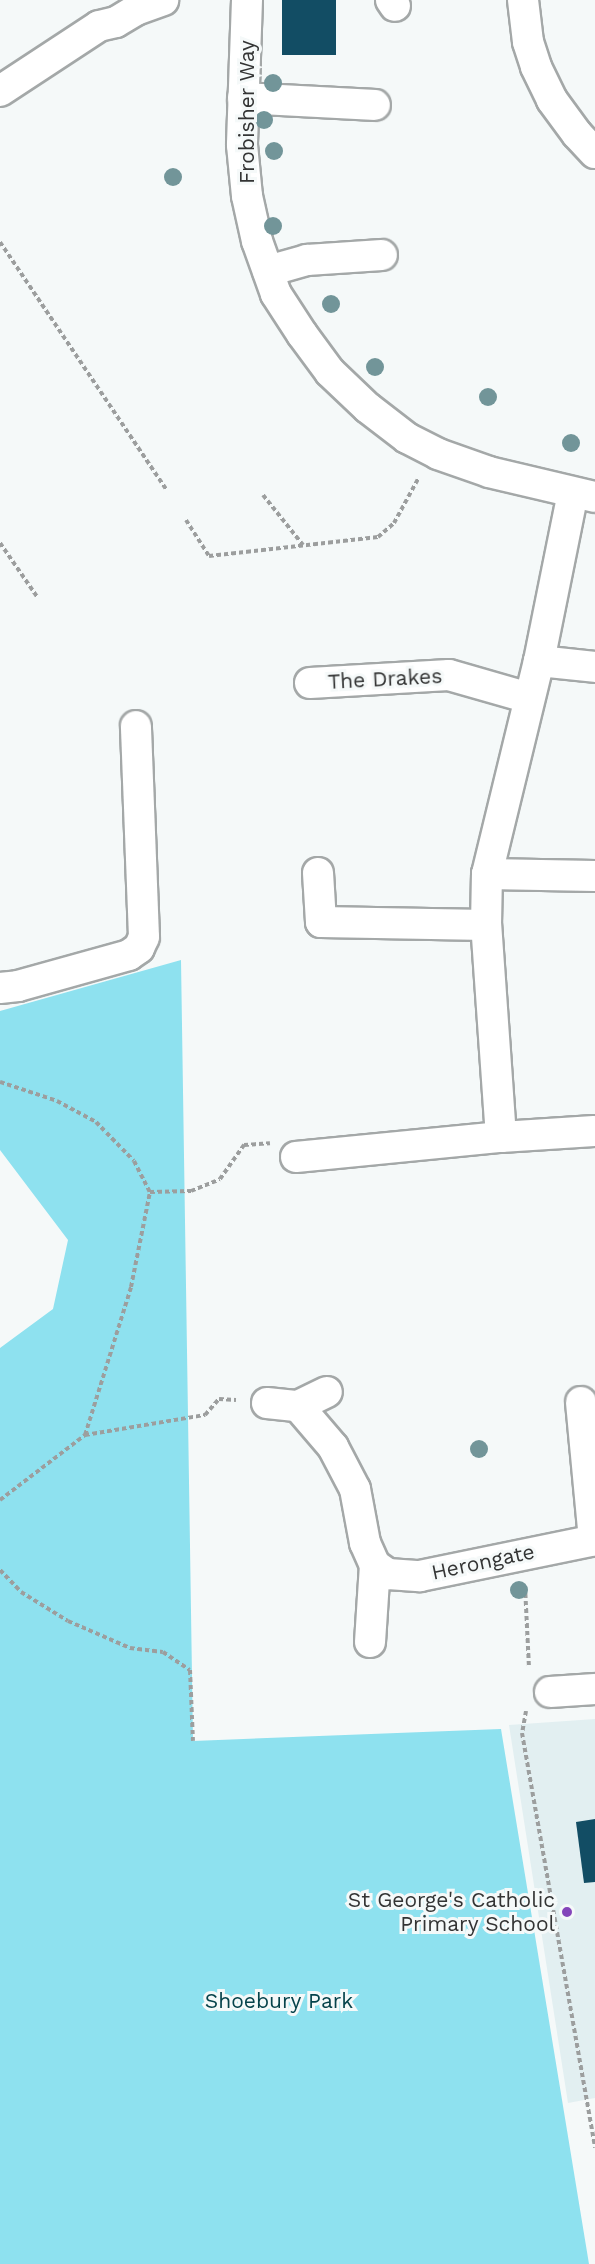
<!DOCTYPE html>
<html>
<head>
<meta charset="utf-8">
<style>
	body { margin:0 }
	#map { position:relative; width:595px; height:2264px; overflow:hidden; background:#f5f9f9; font-family:"Work Sans",sans-serif }
	div>[style] { position:absolute }
	.built>* { inset:0; background:#e2eff1 }
	.green>* { inset:0; background:#8ee1ef }
	.building>* { inset:0; background:#124d64; transform-origin:0 0 }
	.path>* { height:4px; margin-top:-2px; transform-origin:0; background:repeating-linear-gradient(90deg,#9c9e9e 0 4.5px,transparent 0 7.5px) }
	.roads { filter:drop-shadow(2px 0 #a4a8a8) drop-shadow(-2px 0 #a4a8a8) drop-shadow(0 2px #a4a8a8) drop-shadow(0 -2px #a4a8a8) }
	.minor>* { height:30px; margin:-15px; padding:0 15px; transform-origin:15px; border-radius:15px; background:#fff }
	.trees>* { width:18px; height:18px; margin:-9px; border-radius:50%; background:#729599 }
	.dots>* { width:16px; height:16px; translate:-50% -50%; box-sizing:border-box; border:3px solid #f5f9f9; border-radius:50% }
	span { translate:-50% -50%; white-space:nowrap; text-align:center; line-height:1.15; -webkit-text-stroke:6px #f5f9f9; paint-order:stroke }
	.street-label { font-size:21px; color:#333434 }
	.poi-label { font-size:21px; color:#333434 }
	.right { translate:-100% -50%; text-align:right }
	.park-label { font-size:21px; color:#06434b }
</style>
</head>
<body>
<div id="map">
	<div class="built">
		<i style="clip-path:polygon(595px 1719px,595px 2098px,568px 2103px,509px 1725px)"></i>
	</div>
	<div class="green">
		<i style="clip-path:polygon(181px 960px,193px 1741px,501px 1729px,589px 2264px,0 2264px,0 1348px,53px 1309px,68px 1240px,0 1150px,0 1011px)"></i>
	</div>
	<div class="building">
		<i style="left:282px;top:0;width:54px;height:55px"></i>
		<i style="clip-path:polygon(595px 1819px,595px 1882px,584px 1883px,576px 1822px)"></i>
	</div>
	<div class="path">
		<i style="left:0;top:242px;width:298px;rotate:56.1deg"></i>
		<i style="left:263px;top:495px;width:64px;rotate:51.3deg"></i>
		<i style="left:186px;top:520px;width:43px;rotate:57.4deg"></i>
		<i style="left:209px;top:556px;width:170px;rotate:-6.4deg"></i>
		<i style="left:378px;top:537px;width:21px;rotate:-41deg"></i>
		<i style="left:394px;top:523px;width:50px;rotate:-61.4deg"></i>
		<i style="left:0;top:543px;width:67px;rotate:55.4deg"></i>
		<i style="left:0;top:1082px;width:60px;rotate:18.4deg"></i>
		<i style="left:57px;top:1101px;width:44px;rotate:28.3deg"></i>
		<i style="left:96px;top:1122px;width:54px;rotate:45.7deg"></i>
		<i style="left:134px;top:1161px;width:35px;rotate:63deg"></i>
		<i style="left:85px;top:1435px;width:155px;rotate:-72.7deg"></i>
		<i style="left:131px;top:1287px;width:97px;rotate:-78.7deg"></i>
		<i style="left:150px;top:1192px;width:41px;rotate:-1.4deg"></i>
		<i style="left:191px;top:1191px;width:31px;rotate:-22deg"></i>
		<i style="left:220px;top:1179px;width:42px;rotate:-54.8deg"></i>
		<i style="left:244px;top:1145px;width:26px;rotate:-4deg"></i>
		<i style="left:0;top:1500px;width:107px;rotate:-37.4deg"></i>
		<i style="left:85px;top:1435px;width:122px;rotate:-9.5deg"></i>
		<i style="left:205px;top:1415px;width:21px;rotate:-49deg"></i>
		<i style="left:219px;top:1399px;width:17px;rotate:3deg"></i>
		<i style="left:0;top:1570px;width:30px;rotate:46deg"></i>
		<i style="left:21px;top:1592px;width:55px;rotate:31.7deg"></i>
		<i style="left:68px;top:1621px;width:68px;rotate:23.5deg"></i>
		<i style="left:130px;top:1648px;width:33px;rotate:7deg"></i>
		<i style="left:163px;top:1652px;width:32px;rotate:34deg"></i>
		<i style="left:190px;top:1670px;width:71px;rotate:87.6deg"></i>
		<i style="left:525px;top:1586px;width:82px;rotate:87.2deg"></i>
		<i style="left:526px;top:1711px;width:22px;rotate:100deg"></i>
		<i style="left:522px;top:1733px;width:421px;rotate:80deg"></i>
	</div>
	<div class="roads">
		<div class="minor">
			<i style="left:247px;top:0;width:145px;rotate:92deg"></i>
			<i style="left:242px;top:145px;width:51px;rotate:84.4deg"></i>
			<i style="left:247px;top:196px;width:46px;rotate:77.5deg"></i>
			<i style="left:257px;top:241px;width:56px;rotate:70.3deg"></i>
			<i style="left:276px;top:294px;width:48px;rotate:57deg"></i>
			<i style="left:302px;top:334px;width:47px;rotate:53.6deg"></i>
			<i style="left:330px;top:372px;width:52px;rotate:43.5deg"></i>
			<i style="left:368px;top:408px;width:49px;rotate:37.6deg"></i>
			<i style="left:407px;top:438px;width:35px;rotate:27deg"></i>
			<i style="left:438px;top:454px;width:54px;rotate:19.4deg"></i>
			<i style="left:489px;top:472px;width:109px;rotate:13.3deg"></i>
			<i style="left:391px;top:0;width:7px;rotate:56deg"></i>
			<i style="left:523px;top:0;width:42px;rotate:83.2deg"></i>
			<i style="left:528px;top:42px;width:26px;rotate:72deg"></i>
			<i style="left:536px;top:67px;width:37px;rotate:64deg"></i>
			<i style="left:552px;top:100px;width:42px;rotate:53.7deg"></i>
			<i style="left:577px;top:134px;width:26px;rotate:47deg"></i>
			<i style="left:0;top:91px;width:118px;rotate:-33.3deg"></i>
			<i style="left:99px;top:26px;width:17px;rotate:-13deg"></i>
			<i style="left:116px;top:22px;width:23px;rotate:-31deg"></i>
			<i style="left:136px;top:10px;width:29px;rotate:-20deg"></i>
			<i style="left:243px;top:98px;width:132px;rotate:3deg"></i>
			<i style="left:268px;top:271px;width:41px;rotate:-15.8deg"></i>
			<i style="left:307px;top:260px;width:75px;rotate:-3.8deg"></i>
			<i style="left:539px;top:661px;width:56px;rotate:6.1deg"></i>
			<i style="left:310px;top:683px;width:139px;rotate:-3.3deg"></i>
			<i style="left:449px;top:675px;width:83px;rotate:16deg"></i>
			<i style="left:318px;top:873px;width:49px;rotate:86.5deg"></i>
			<i style="left:321px;top:922px;width:165px;rotate:1deg"></i>
			<i style="left:487px;top:874px;width:108px;rotate:1.1deg"></i>
			<i style="left:0;top:988px;width:18px;rotate:-6deg"></i>
			<i style="left:18px;top:986px;width:115px;rotate:-15.6deg"></i>
			<i style="left:129px;top:955px;width:12px;rotate:-35deg"></i>
			<i style="left:139px;top:948px;width:12px;rotate:-66deg"></i>
			<i style="left:144px;top:937px;width:211px;rotate:-92.2deg"></i>
			<i style="left:501px;top:1137px;width:213px;rotate:-94deg"></i>
			<i style="left:486px;top:925px;width:51px;rotate:-88.9deg"></i>
			<i style="left:487px;top:874px;width:219px;rotate:-76.3deg"></i>
			<i style="left:539px;top:661px;width:171px;rotate:-78.6deg"></i>
			<i style="left:296px;top:1157px;width:206px;rotate:-5.6deg"></i>
			<i style="left:501px;top:1137px;width:93px;rotate:-3.7deg"></i>
			<i style="left:581px;top:1402px;width:139px;rotate:84.6deg"></i>
			<i style="left:267px;top:1403px;width:31px;rotate:6deg"></i>
			<i style="left:298px;top:1406px;width:54px;rotate:49.5deg"></i>
			<i style="left:333px;top:1447px;width:47px;rotate:62.4deg"></i>
			<i style="left:355px;top:1489px;width:55px;rotate:79.5deg"></i>
			<i style="left:365px;top:1543px;width:24px;rotate:66deg"></i>
			<i style="left:375px;top:1565px;width:16px;rotate:35deg"></i>
			<i style="left:388px;top:1574px;width:32px;rotate:4deg"></i>
			<i style="left:420px;top:1576px;width:179px;rotate:-11.6deg"></i>
			<i style="left:298px;top:1406px;width:32px;rotate:-26deg"></i>
			<i style="left:370px;top:1642px;width:77px;rotate:-86.3deg"></i>
			<i style="left:550px;top:1692px;width:45px;rotate:-3.8deg"></i>
		</div>
	</div>
	<div class="trees">
		<i style="left:273px;top:83px"></i>
		<i style="left:264px;top:120px"></i>
		<i style="left:274px;top:151px"></i>
		<i style="left:173px;top:177px"></i>
		<i style="left:273px;top:226px"></i>
		<i style="left:331px;top:304px"></i>
		<i style="left:375px;top:367px"></i>
		<i style="left:488px;top:397px"></i>
		<i style="left:571px;top:443px"></i>
		<i style="left:479px;top:1449px"></i>
		<i style="left:519px;top:1590px"></i>
	</div>
	<div class="dots">
		<i style="left:567px;top:1912px;background:#8445ba"></i>
	</div>
	<div class="street-label">
		<span style="left:247px;top:112px;rotate:-90deg">Frobisher Way</span>
		<span style="left:385px;top:679px;rotate:-3deg">The Drakes</span>
		<span style="left:483px;top:1562px;rotate:-12deg">Herongate</span>
	</div>
	<div class="poi-label">
		<span class="right" style="left:555px;top:1912px">St George's Catholic<br>Primary School</span>
	</div>
	<div class="park-label">
		<span style="left:279px;top:2001px">Shoebury Park</span>
	</div>
</div>
</body>
</html>
